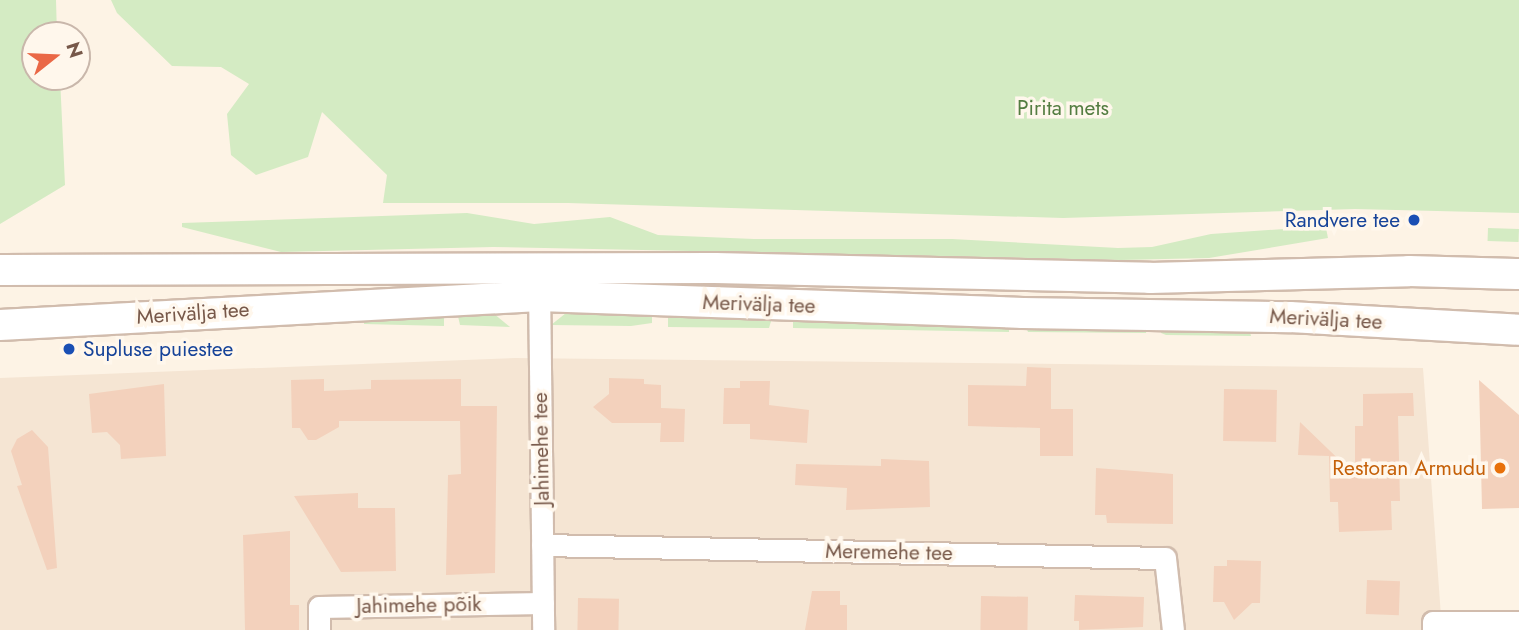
<!DOCTYPE html>
<html>
<head>
<meta charset="utf-8">
<style>
	body { margin:0 }
	#map { position:relative; width:1519px; height:630px; overflow:hidden; background:#fdf3e5; font-family:Jost,sans-serif }
	div>[style] { position:absolute }
	.residential>* { inset:0; background:#f5e5d3 }
	.green>* { inset:0; background:#d4ebc3; transform-origin:0 0 }
	.building>* { inset:0; background:#f3d1bc; transform-origin:0 0 }
	.roads { filter:drop-shadow(2px 0 #d1bcad) drop-shadow(-2px 0 #d1bcad) drop-shadow(0 2px #d1bcad) drop-shadow(0 -2px #d1bcad) }
	.minor>* { height:21px; margin:-10.5px; padding:0 10.5px; transform-origin:10.5px; border-radius:10.5px; background:#fff }
	.secondary>* { height:30px; margin:-15px; padding:0 15px; transform-origin:15px; border-radius:15px; background:#fff }
	.dots>* { width:19px; height:19px; translate:-50% -50%; box-sizing:border-box; border:4px solid #fff7ec; border-radius:50% }
	span { translate:-50% -50%; white-space:nowrap; text-align:center; line-height:1.15; -webkit-text-stroke:7px #fff7ec; paint-order:stroke }
	.park-label { font-size:21px; color:#547d41 }
	.transit-label { font-size:21px; color:#164399 }
	.right { translate:-100% -50%; text-align:right }
	.left { translate:0 -50%; text-align:left }
	.street-label { font-size:21px; color:#775849 }
	.food-label { font-size:21px; color:#c56008 }
	.north { position:absolute; left:21px; top:21px; width:70px; height:70px; box-sizing:border-box; background:#fff7ec; border:2px solid #c9b7ab; border-radius:50%; rotate:72deg; font-size:19px; font-weight:700; line-height:28px; text-align:center; color:#775849 }
	.north::after { content:''; display:block; margin:auto; width:24px; height:32px; background:#ea6846; clip-path:polygon(50% 0,100% 100%,50% 72%,0 100%) }
</style>
</head>
<body>
<div id="map">
	<div class="residential">
		<i style="clip-path:polygon(515px 358px,1423px 368px,1442px 630px,0 630px,0 378px)"></i>
	</div>
	<div class="green">
		<i style="clip-path:polygon(0 0,56px 0,57px 35px,35px 35px,35px 77px,60px 77px,65px 185px,0 224px)"></i>
		<i style="clip-path:polygon(111px 0,1519px 0,1519px 213px,1355px 209px,1063px 218px,568px 203px,383px 203px,387px 175px,322px 112px,308px 157px,256px 175px,231px 155px,227px 114px,249px 84px,221px 67px,172px 66px,117px 13px)"></i>
		<i style="clip-path:polygon(467px 213px,534px 224px,610px 217px,658px 235px,754px 239px,952px 239px,1118px 248px,1152px 247px,1211px 234px,1313px 227px,1326px 228px,1328px 238px,1209px 258px,1121px 260px,493px 247px,281px 252px,182px 227px,182px 223px)"></i>
		<i style="left:1488px;top:228px;width:31px;height:13px;rotate:2deg"></i>
		<i style="clip-path:polygon(457px 312px,493px 313px,510px 327px,460px 325px)"></i>
		<i style="clip-path:polygon(566px 313px,603px 314px,652px 315px,652px 323px,631px 326px,551px 325px)"></i>
		<i style="clip-path:polygon(444px 316px,444px 326px,364px 324px,364px 319px)"></i>
		<i style="clip-path:polygon(668px 316px,725px 317px,772px 318px,769px 328px,668px 327px)"></i>
		<i style="clip-path:polygon(793px 317px,1009px 323px,1009px 332px,793px 328px)"></i>
		<i style="clip-path:polygon(1162px 325px,1250px 332px,1251px 336px,1166px 335px,1161px 333px)"></i>
		<i style="clip-path:polygon(1026px 327px,1147px 327px,1146px 333px,1028px 332px)"></i>
	</div>
	<div class="building">
		<i style="clip-path:polygon(1027px 367px,1051px 368px,1051px 409px,1073px 409px,1073px 456px,1040px 456px,1040px 428px,968px 426px,968px 385px,1026px 386px)"></i>
		<i style="clip-path:polygon(609px 378px,644px 379px,644px 384px,661px 385px,661px 420px,661px 408px,685px 409px,684px 442px,660px 442px,661px 423px,612px 423px,593px 407px,609px 394px)"></i>
		<i style="clip-path:polygon(324px 379px,324px 391px,371px 389px,371px 380px,461px 379px,461px 406px,497px 406px,495px 573px,446px 575px,448px 475px,461px 474px,460px 421px,339px 421px,339px 427px,316px 440px,308px 440px,300px 428px,292px 428px,291px 380px)"></i>
		<i style="clip-path:polygon(1479px 380px,1519px 415px,1519px 508px,1482px 509px)"></i>
		<i style="clip-path:polygon(740px 381px,770px 381px,769px 405px,809px 410px,807px 443px,750px 439px,750px 424px,723px 424px,724px 388px,740px 388px)"></i>
		<i style="clip-path:polygon(164px 384px,166px 456px,121px 459px,120px 445px,107px 432px,92px 433px,89px 394px)"></i>
		<i style="left:1224px;top:389px;width:53px;height:52px;rotate:1deg"></i>
		<i style="clip-path:polygon(1413px 393px,1414px 416px,1398px 416px,1400px 501px,1391px 501px,1392px 530px,1339px 532px,1338px 502px,1330px 502px,1329px 456px,1298px 455px,1300px 422px,1355px 475px,1355px 426px,1363px 426px,1363px 394px)"></i>
		<i style="clip-path:polygon(32px 430px,48px 447px,57px 568px,47px 570px,17px 486px,22px 485px,11px 451px,17px 439px)"></i>
		<i style="clip-path:polygon(881px 459px,929px 461px,930px 507px,846px 510px,847px 488px,795px 485px,796px 464px,881px 466px)"></i>
		<i style="clip-path:polygon(1096px 468px,1173px 474px,1173px 524px,1107px 523px,1106px 515px,1095px 515px)"></i>
		<i style="clip-path:polygon(358px 493px,358px 508px,395px 508px,396px 571px,341px 572px,294px 496px)"></i>
		<i style="clip-path:polygon(290px 531px,290px 605px,299px 605px,299px 630px,245px 630px,243px 535px)"></i>
		<i style="clip-path:polygon(1227px 560px,1261px 561px,1260px 603px,1252px 603px,1234px 620px,1224px 602px,1213px 602px,1214px 566px,1227px 566px)"></i>
		<i style="left:1367px;top:580px;width:33px;height:34px;rotate:2deg"></i>
		<i style="clip-path:polygon(812px 591px,840px 591px,840px 605px,847px 605px,847px 630px,805px 630px)"></i>
		<i style="clip-path:polygon(1075px 595px,1144px 597px,1143px 627px,1079px 630px,1079px 621px,1074px 621px)"></i>
		<i style="left:981px;top:596px;width:47px;height:34px;rotate:1deg"></i>
		<i style="left:578px;top:598px;width:41px;height:32px;rotate:1deg"></i>
	</div>
	<div class="roads">
		<div class="minor">
			<i style="left:539px;top:285px;width:345px;rotate:89.3deg"></i>
			<i style="left:542px;top:545px;width:623px;rotate:1.2deg"></i>
			<i style="left:1165px;top:558px;width:72px;rotate:83.7deg"></i>
			<i style="left:319px;top:630px;width:23px;rotate:-90deg"></i>
			<i style="left:319px;top:607px;width:224px;rotate:-1deg"></i>
			<i style="left:1433px;top:630px;width:8px;rotate:-90deg"></i>
			<i style="left:1433px;top:622px;width:86px"></i>
		</div>
		<div class="secondary">
			<i style="left:0;top:270px;width:715px;rotate:-0.16deg"></i>
			<i style="left:715px;top:268px;width:435px;rotate:1.3deg"></i>
			<i style="left:1150px;top:278px;width:259px;rotate:-1.5deg"></i>
			<i style="left:1409px;top:271px;width:110px;rotate:1.6deg"></i>
			<i style="left:0;top:325px;width:540px;rotate:-3.08deg"></i>
			<i style="left:539px;top:296px;width:484px;rotate:2deg"></i>
			<i style="left:1023px;top:313px;width:267px;rotate:0.9deg"></i>
			<i style="left:1290px;top:317px;width:229px;rotate:3.2deg"></i>
		</div>
	</div>
	<div class="dots">
		<i style="left:1414px;top:220px;background:#1a4fb4"></i>
		<i style="left:69px;top:349px;background:#1a4fb4"></i>
		<i style="left:1500px;top:468px;background:#e8710a"></i>
	</div>
	<div class="park-label">
		<span style="left:1063px;top:108px">Pirita mets</span>
	</div>
	<div class="transit-label">
		<span class="right" style="left:1400px;top:220px">Randvere tee</span>
		<span class="left" style="left:83px;top:349px">Supluse puiestee</span>
	</div>
	<div class="street-label">
		<span style="left:759px;top:304px;rotate:2deg">Merivälja tee</span>
		<span style="left:193px;top:313px;rotate:-4deg">Merivälja tee</span>
		<span style="left:1326px;top:319px;rotate:3deg">Merivälja tee</span>
		<span style="left:541px;top:449px;rotate:-91deg">Jahimehe tee</span>
		<span style="left:889px;top:552px;rotate:1deg">Meremehe tee</span>
		<span style="left:419px;top:605px;rotate:-1deg">Jahimehe põik</span>
	</div>
	<div class="food-label">
		<span class="right" style="left:1486px;top:468px">Restoran Armudu</span>
	</div>
	<div class="north">N</div>
</div>
</body>
</html>
